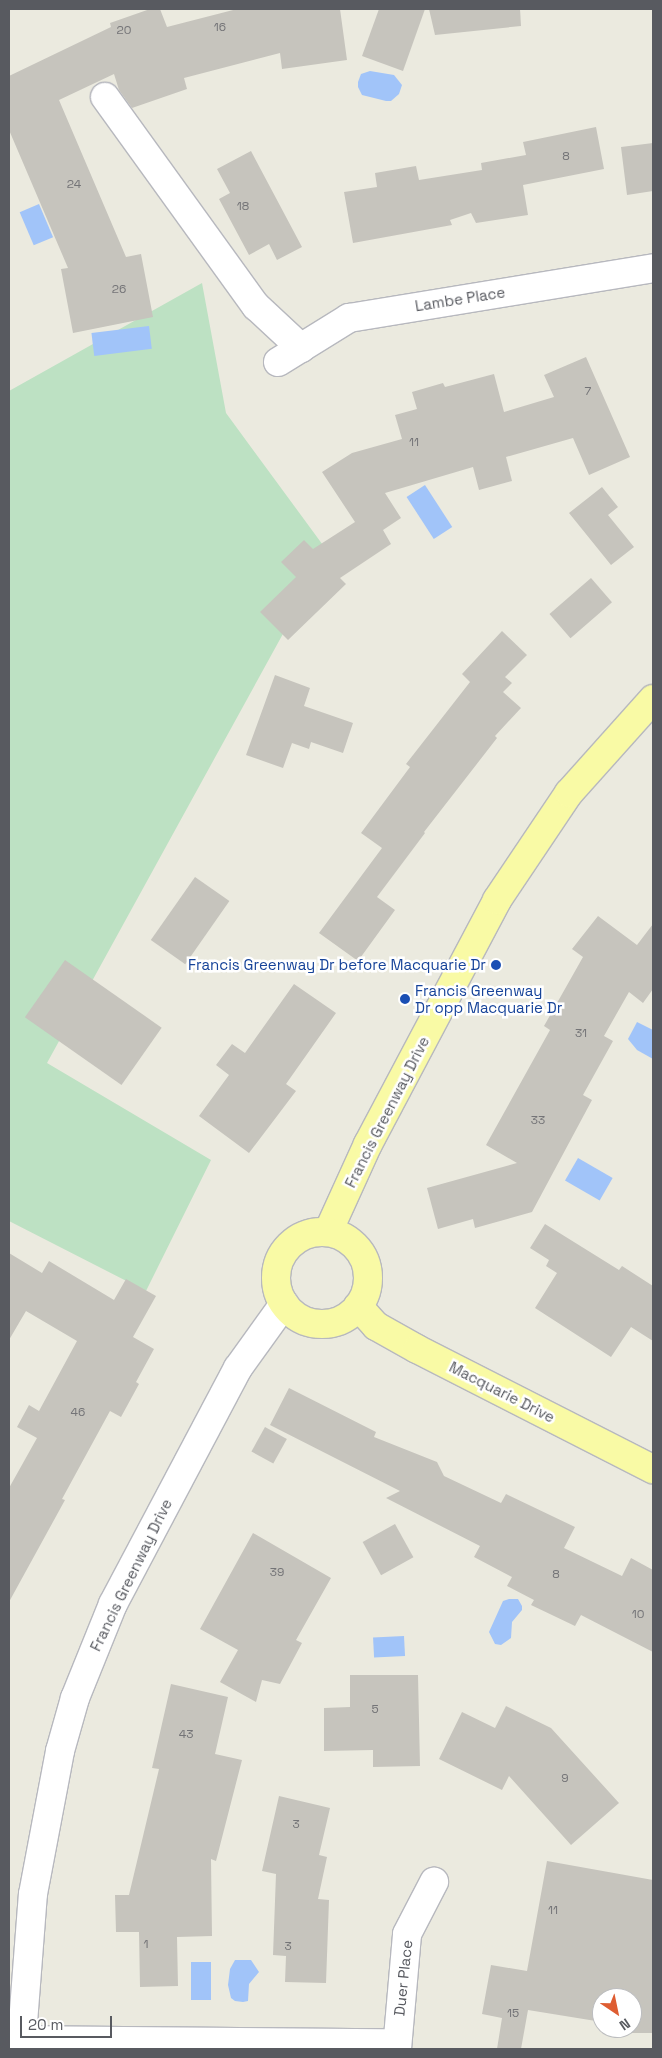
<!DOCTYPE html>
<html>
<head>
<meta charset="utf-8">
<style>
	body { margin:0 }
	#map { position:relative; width:662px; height:2058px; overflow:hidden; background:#ebeadf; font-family:"Space Grotesk",sans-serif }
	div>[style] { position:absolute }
	.green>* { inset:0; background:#bde1c3 }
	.water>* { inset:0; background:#a1c4f9; transform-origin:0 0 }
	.building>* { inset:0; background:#c6c4bd; transform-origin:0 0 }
	.roads { filter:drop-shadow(1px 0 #b7b8be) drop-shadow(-1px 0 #b7b8be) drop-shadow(0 1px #b7b8be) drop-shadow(0 -1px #b7b8be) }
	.minor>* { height:28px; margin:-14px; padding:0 14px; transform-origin:14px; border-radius:14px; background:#fff }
	.major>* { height:28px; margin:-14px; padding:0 14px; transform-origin:14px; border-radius:14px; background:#f9faa5 }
	.major>.ring { margin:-14px; padding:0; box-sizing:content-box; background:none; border:28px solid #f9faa5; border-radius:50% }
	.dots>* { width:14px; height:14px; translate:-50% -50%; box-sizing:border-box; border:2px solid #fff; border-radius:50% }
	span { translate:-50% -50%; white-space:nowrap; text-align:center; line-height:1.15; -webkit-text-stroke:5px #fff; paint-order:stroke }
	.number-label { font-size:12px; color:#747477 }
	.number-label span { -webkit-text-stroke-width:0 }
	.street-label { font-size:15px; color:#585a60 }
	.transit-label { font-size:15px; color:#164399 }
	.right { translate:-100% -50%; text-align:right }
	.left { translate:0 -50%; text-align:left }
	.frame { position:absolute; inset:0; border:10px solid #585a60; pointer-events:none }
	.north { position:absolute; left:592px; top:1988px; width:50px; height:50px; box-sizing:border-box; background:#fff; border:1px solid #bcbdbf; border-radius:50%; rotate:146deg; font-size:14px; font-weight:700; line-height:20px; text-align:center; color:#585a60 }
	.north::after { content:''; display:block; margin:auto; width:18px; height:22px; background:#de5d32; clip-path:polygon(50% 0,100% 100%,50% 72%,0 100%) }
	.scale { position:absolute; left:20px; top:2016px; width:92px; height:22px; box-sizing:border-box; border:2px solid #585a60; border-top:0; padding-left:6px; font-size:15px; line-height:18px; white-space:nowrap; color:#585a60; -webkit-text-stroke:4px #fff; paint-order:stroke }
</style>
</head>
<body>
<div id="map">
	<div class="green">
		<i style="clip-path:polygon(202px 283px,226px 413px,328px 552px,47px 1063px,211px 1160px,146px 1291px,9px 1221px,9px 391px)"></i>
	</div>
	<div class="water">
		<i style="clip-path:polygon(370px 71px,394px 75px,402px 85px,399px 94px,391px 101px,386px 101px,362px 95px,358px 87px,358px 82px,361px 74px)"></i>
		<i style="left:39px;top:204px;width:36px;height:21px;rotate:67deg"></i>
		<i style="left:149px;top:326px;width:23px;height:58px;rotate:83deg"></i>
		<i style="left:425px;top:485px;width:50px;height:22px;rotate:57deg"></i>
		<i style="clip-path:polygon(637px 1022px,653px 1030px,653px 1059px,637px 1050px,628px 1039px)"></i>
		<i style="left:578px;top:1158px;width:40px;height:26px;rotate:30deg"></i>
		<i style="clip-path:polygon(509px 1599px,518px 1599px,522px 1606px,522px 1610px,512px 1622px,511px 1638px,501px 1645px,495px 1644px,489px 1632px,503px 1601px)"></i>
		<i style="left:404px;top:1636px;width:20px;height:31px;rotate:87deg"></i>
		<i style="clip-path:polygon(235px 1960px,251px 1960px,259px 1972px,249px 1984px,248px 2001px,243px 2002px,235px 2001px,231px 1998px,228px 1985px,230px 1969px)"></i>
		<i style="left:191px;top:1962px;width:20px;height:38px"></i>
	</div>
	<div class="building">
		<i style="clip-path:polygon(150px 9px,160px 9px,167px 27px,237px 9px,340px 9px,347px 60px,282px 69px,280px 53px,184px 78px,187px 89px,132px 108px,119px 90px,114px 74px,59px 100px,126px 257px,141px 254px,153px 317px,73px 333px,61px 269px,68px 268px,9px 130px,9px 76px,111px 27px,110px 23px)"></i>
		<i style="clip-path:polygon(379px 9px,425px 9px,403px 71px,362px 56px)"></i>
		<i style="clip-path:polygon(429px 9px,520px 9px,521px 26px,435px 35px)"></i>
		<i style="clip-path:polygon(596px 127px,604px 169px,523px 185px,528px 215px,476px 223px,471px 213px,450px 220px,452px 225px,353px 243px,344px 192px,377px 187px,375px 173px,416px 166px,419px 180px,482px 170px,481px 163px,526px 155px,523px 142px)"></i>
		<i style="clip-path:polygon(653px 143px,653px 191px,627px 195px,621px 147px)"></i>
		<i style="clip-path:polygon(251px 151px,302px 247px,277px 260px,269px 244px,249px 255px,219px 199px,230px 193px,217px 169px)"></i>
		<i style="clip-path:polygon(586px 357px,630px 457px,589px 475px,573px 438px,506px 457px,512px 481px,479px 490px,473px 467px,385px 493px,401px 518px,383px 530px,391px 544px,340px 578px,346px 584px,288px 640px,260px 612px,296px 577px,281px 562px,304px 540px,313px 549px,355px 522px,322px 472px,352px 453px,402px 439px,395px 415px,417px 409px,412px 392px,443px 383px,445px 387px,494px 374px,504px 412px,554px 397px,544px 375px)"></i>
		<i style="clip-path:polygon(602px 487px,618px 507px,608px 515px,634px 547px,611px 565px,569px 513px)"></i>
		<i style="left:591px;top:578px;width:32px;height:55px;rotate:49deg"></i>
		<i style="clip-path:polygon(502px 631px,527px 655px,505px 677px,512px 683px,503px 692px,521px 708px,495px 736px,497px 738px,424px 832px,425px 833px,377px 897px,395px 910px,358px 961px,319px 933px,382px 848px,361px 833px,410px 767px,406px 764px,470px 682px,462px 674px)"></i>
		<i style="clip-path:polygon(275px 675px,310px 688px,304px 706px,353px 723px,343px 753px,311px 742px,309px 749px,292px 743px,283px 768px,246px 755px)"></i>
		<i style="left:195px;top:877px;width:42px;height:77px;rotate:35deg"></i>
		<i style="clip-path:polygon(598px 916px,637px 945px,653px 924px,653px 989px,643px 1003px,629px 992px,604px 1036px,613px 1041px,583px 1095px,592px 1100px,532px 1212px,475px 1228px,473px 1219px,438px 1229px,427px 1188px,517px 1163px,486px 1145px,550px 1030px,544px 1026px,583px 957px,572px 949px)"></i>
		<i style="left:65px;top:960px;width:118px;height:70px;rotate:35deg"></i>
		<i style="clip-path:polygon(294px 984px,336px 1013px,286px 1084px,296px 1091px,249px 1153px,199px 1116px,229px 1075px,216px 1065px,232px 1044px,245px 1053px)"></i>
		<i style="clip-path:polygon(545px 1224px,619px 1270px,622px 1266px,653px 1286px,653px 1341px,631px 1327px,611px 1357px,535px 1308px,557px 1273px,546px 1266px,549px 1260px,530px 1248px)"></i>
		<i style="clip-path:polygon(9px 1253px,42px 1273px,49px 1261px,114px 1300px,126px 1279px,156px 1296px,133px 1337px,154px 1349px,136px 1382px,139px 1384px,121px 1417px,110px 1411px,62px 1499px,65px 1500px,9px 1602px,9px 1488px,37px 1438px,17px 1427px,29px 1405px,39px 1411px,77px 1341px,26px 1311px,9px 1340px)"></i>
		<i style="clip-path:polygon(289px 1388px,376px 1432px,374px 1437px,437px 1462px,444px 1476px,501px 1503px,506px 1494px,575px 1527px,564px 1548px,622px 1576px,631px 1558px,653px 1570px,653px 1652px,581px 1615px,575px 1626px,531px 1605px,534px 1600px,507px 1586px,512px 1577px,474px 1557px,480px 1546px,386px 1498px,400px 1491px,270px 1425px)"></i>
		<i style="left:265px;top:1427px;width:25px;height:28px;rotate:29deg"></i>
		<i style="left:395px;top:1524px;width:38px;height:37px;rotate:61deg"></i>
		<i style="clip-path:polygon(253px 1533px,331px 1578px,296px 1640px,302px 1643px,280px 1684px,262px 1680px,256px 1702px,220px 1682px,238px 1650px,200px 1629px)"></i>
		<i style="clip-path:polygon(350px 1675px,418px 1675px,420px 1766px,373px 1767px,373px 1750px,324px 1751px,324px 1708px,350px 1707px)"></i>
		<i style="clip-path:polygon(171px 1684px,228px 1697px,215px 1754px,242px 1760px,216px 1861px,211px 1859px,212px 1936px,177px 1937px,178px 1986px,140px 1987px,139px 1932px,116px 1932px,115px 1895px,129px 1895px,159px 1769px,152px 1768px)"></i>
		<i style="clip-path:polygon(506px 1706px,551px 1728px,619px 1803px,571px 1845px,509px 1776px,502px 1790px,439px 1759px,462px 1712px,495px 1728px)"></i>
		<i style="clip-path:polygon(279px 1796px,330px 1808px,319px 1855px,327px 1857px,318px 1899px,329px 1900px,326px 1983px,285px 1982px,286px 1956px,273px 1955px,276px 1874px,262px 1871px)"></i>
		<i style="clip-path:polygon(547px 1861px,653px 1880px,653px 2033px,629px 2033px,629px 2028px,632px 2028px,632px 1998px,602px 1998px,602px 2022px,528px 2010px,521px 2049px,497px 2049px,502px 2018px,482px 2014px,491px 1965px,527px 1971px)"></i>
	</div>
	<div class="roads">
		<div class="minor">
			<i style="left:105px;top:97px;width:258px;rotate:54.2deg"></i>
			<i style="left:256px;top:306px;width:62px;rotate:43deg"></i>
			<i style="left:278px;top:362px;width:84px;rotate:-31.8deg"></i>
			<i style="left:349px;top:318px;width:308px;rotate:-9.3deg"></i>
			<i style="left:22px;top:2040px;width:375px;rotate:0.5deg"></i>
			<i style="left:21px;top:2049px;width:155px;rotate:-85.6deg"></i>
			<i style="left:33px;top:1894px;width:146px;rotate:-79.3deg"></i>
			<i style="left:60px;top:1751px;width:55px;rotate:-74.2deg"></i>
			<i style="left:75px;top:1698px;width:101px;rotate:-68deg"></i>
			<i style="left:113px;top:1604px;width:267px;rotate:-62.1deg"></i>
			<i style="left:238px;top:1368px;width:79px;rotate:-54.3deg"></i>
			<i style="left:397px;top:2049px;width:115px;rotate:-85deg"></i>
			<i style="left:407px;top:1934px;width:59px;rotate:-62.6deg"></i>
		</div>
		<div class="major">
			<i style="left:328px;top:1232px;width:97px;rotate:-65.6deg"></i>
			<i style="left:368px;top:1144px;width:276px;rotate:-62.1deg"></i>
			<i style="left:497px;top:900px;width:129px;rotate:-56.1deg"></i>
			<i style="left:569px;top:793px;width:126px;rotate:-48.2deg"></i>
			<i class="ring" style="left:276px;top:1232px;width:64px;height:64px"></i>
			<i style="left:358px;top:1306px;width:27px;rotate:48deg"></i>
			<i style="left:376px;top:1326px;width:47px;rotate:29.3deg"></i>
			<i style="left:417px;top:1349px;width:265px;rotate:27deg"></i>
		</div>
	</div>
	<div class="dots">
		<i style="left:496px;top:965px;background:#1a4fb4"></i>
		<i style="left:405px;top:999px;background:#1a4fb4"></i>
	</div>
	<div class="number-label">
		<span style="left:220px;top:28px">16</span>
		<span style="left:124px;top:31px">20</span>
		<span style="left:566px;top:157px">8</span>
		<span style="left:74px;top:185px">24</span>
		<span style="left:243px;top:207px">18</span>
		<span style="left:119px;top:290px">26</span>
		<span style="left:588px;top:392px">7</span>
		<span style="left:414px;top:443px">11</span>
		<span style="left:581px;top:1034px">31</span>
		<span style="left:538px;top:1121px">33</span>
		<span style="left:78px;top:1413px">46</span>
		<span style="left:277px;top:1573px">39</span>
		<span style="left:556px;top:1575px">8</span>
		<span style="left:638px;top:1615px">10</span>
		<span style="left:375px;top:1710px">5</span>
		<span style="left:186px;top:1735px">43</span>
		<span style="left:565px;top:1779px">9</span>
		<span style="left:296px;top:1825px">3</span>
		<span style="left:553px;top:1911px">11</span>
		<span style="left:146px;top:1945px">1</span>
		<span style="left:288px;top:1947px">3</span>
		<span style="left:513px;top:2014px">15</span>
	</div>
	<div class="street-label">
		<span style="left:460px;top:299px;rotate:-9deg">Lambe Place</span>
		<span style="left:387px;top:1112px;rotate:-63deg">Francis Greenway Drive</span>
		<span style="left:502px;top:1392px;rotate:27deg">Macquarie Drive</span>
		<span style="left:131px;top:1575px;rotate:-64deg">Francis Greenway Drive</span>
		<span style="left:403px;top:1978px;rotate:-84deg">Duer Place</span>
	</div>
	<div class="transit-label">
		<span class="right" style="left:486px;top:965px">Francis Greenway Dr before Macquarie Dr</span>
		<span class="left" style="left:415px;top:999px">Francis Greenway<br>Dr opp Macquarie Dr</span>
	</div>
	<div class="frame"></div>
	<div class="north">N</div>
	<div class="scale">20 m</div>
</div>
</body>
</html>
